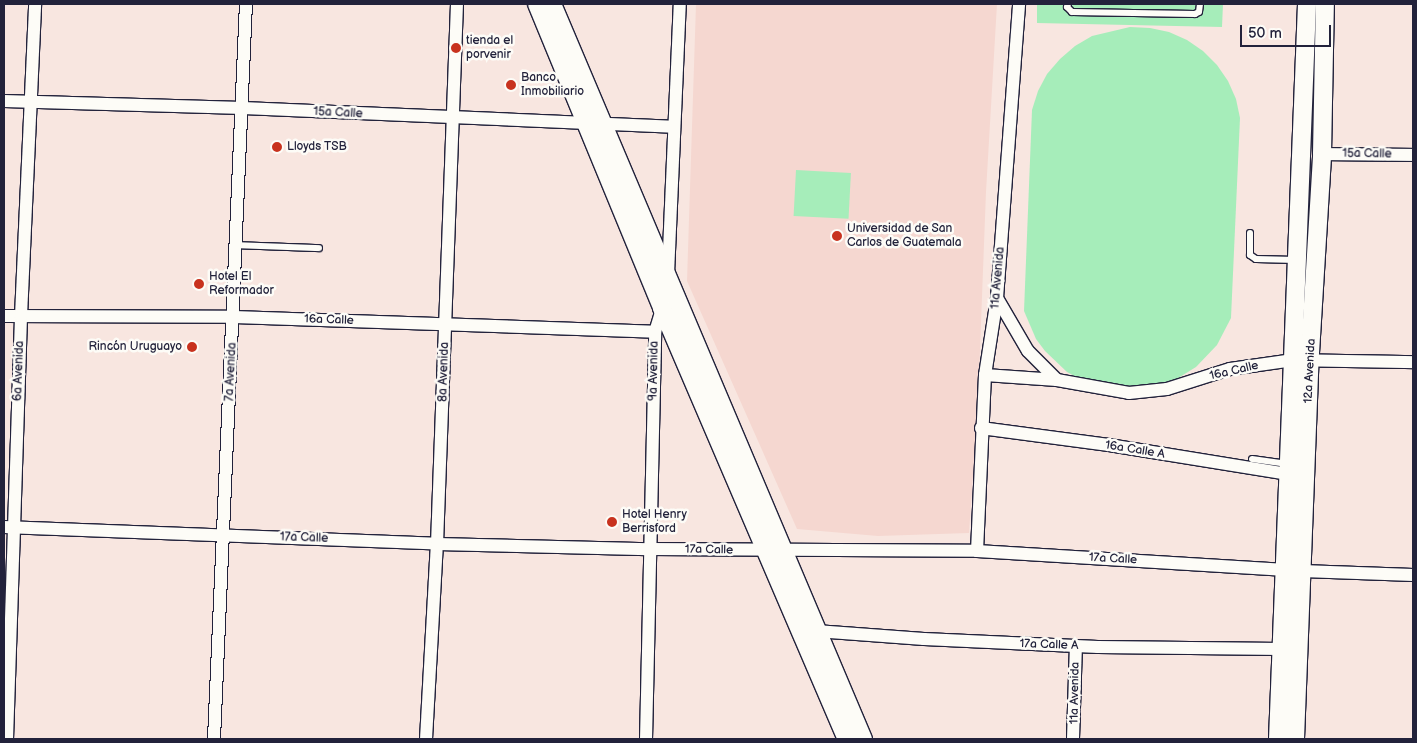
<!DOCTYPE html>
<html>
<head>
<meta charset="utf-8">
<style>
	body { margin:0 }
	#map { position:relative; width:1417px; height:743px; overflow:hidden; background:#f8e6e0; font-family:"Balsamiq Sans",sans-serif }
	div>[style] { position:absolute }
	.built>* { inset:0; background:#f5d7d0 }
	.green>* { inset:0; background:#a6edba; transform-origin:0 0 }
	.roads { filter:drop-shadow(1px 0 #22223b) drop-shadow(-1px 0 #22223b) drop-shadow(0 1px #22223b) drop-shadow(0 -1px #22223b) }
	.lane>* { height:6px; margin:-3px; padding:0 3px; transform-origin:3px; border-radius:3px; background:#fdfcf7 }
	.street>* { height:12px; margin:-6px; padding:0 6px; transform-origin:6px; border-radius:6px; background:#fdfcf7 }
	.secondary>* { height:18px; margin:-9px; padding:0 9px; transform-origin:9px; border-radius:9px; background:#fdfcf7 }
	.dots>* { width:14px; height:14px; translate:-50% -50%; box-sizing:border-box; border:2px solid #fdfcf7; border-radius:50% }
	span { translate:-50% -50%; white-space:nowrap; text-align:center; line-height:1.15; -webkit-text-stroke:5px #fdfcf7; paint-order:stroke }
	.poi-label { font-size:12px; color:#22223b }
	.left { translate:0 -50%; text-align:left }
	.right { translate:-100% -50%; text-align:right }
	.street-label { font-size:12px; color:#22223b }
	.frame { position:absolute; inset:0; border:5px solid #22223b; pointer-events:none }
	.scale { position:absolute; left:1240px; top:25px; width:91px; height:22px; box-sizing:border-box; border:2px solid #22223b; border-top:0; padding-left:6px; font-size:15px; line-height:18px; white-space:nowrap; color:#22223b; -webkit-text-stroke:4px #fdfcf7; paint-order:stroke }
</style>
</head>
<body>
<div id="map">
	<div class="built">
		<i style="clip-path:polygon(696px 4px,997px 4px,986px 192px,978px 402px,969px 533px,878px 536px,797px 529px,687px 281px)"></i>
	</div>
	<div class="green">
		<i style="clip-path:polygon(1037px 4px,1223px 4px,1222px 27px,1037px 23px)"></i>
		<i style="clip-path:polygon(1130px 27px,1150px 28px,1169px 32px,1187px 40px,1203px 51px,1217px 65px,1228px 81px,1236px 99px,1240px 118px,1231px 318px,1217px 345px,1196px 367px,1170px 383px,1140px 390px,1080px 379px,1067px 372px,1045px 351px,1036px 339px,1024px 311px,1032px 110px,1038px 91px,1047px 74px,1060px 59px,1075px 46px,1092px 36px)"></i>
		<i style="left:796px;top:170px;width:55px;height:46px;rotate:3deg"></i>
	</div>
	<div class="roads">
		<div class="lane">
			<i style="left:1068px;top:4px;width:3px;rotate:108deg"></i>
			<i style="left:1067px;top:7px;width:7px;rotate:45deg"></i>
			<i style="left:1072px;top:12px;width:123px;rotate:0.9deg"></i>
			<i style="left:1195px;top:14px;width:4px;rotate:-27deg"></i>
			<i style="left:1199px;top:12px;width:8px;rotate:-83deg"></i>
			<i style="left:1250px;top:233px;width:22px;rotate:90deg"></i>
			<i style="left:1250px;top:255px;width:7px;rotate:34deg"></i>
			<i style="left:1256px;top:259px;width:40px;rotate:1.4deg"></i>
			<i style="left:236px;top:245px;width:83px;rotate:2.1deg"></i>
			<i style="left:1252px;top:459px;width:36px;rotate:8deg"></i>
		</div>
		<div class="street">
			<i style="left:4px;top:101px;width:239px;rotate:1.7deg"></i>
			<i style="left:243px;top:108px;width:430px;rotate:2.5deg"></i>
			<i style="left:1322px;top:154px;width:91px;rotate:0.6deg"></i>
			<i style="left:668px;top:274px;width:270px;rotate:-87.5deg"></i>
			<i style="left:997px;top:298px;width:61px;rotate:59.7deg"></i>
			<i style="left:1028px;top:351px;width:41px;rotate:45deg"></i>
			<i style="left:4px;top:316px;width:230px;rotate:0.2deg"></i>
			<i style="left:234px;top:317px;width:421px;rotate:2deg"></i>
			<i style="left:985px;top:375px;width:72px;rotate:4deg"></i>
			<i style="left:1057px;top:380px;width:73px;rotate:10.2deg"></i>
			<i style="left:1129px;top:393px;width:38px;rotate:-6deg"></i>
			<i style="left:1167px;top:389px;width:66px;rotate:-17.6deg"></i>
			<i style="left:1230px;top:369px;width:64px;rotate:-8.1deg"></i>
			<i style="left:1293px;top:360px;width:120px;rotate:1deg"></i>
			<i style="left:981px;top:428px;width:129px;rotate:7.6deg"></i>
			<i style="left:1109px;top:445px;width:182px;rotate:9.2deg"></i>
			<i style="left:4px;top:527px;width:433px;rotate:2.2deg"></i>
			<i style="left:437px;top:544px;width:212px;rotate:1.4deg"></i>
			<i style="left:649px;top:549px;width:328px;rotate:0.3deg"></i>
			<i style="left:977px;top:551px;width:326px;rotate:3.5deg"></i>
			<i style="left:1302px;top:571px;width:111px;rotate:2.1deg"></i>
			<i style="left:977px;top:551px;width:176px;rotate:-87.4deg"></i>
			<i style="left:985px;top:375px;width:78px;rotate:-81.1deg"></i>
			<i style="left:997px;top:298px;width:295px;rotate:-85.7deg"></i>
			<i style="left:816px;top:631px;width:108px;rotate:4.2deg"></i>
			<i style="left:924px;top:639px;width:174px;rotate:2.6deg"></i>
			<i style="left:1098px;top:647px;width:184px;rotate:0.6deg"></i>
			<i style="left:7px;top:739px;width:423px;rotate:-88.1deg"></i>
			<i style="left:21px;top:316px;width:312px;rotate:-87.4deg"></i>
			<i style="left:214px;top:739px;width:736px;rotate:-87.51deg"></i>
			<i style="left:426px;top:739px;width:195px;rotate:-86.8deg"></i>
			<i style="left:437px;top:544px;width:540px;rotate:-87.88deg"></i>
			<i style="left:646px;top:739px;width:407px;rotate:-88.7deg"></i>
			<i style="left:655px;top:332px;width:27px;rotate:-73deg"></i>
			<i style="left:1073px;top:739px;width:93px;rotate:-88.2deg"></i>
		</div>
		<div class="secondary">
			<i style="left:537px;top:4px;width:329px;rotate:67.6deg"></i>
			<i style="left:662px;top:308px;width:469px;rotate:66.8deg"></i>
			<i style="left:552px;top:4px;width:798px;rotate:67.07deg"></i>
			<i style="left:1278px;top:739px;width:736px;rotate:-87.74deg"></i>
			<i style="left:1295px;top:739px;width:386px;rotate:-87.8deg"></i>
			<i style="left:1310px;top:353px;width:199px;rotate:-86.5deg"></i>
			<i style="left:1322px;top:154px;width:150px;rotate:-88.9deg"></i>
		</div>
	</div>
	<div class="dots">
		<i style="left:456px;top:48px;background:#c8321e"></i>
		<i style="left:511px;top:85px;background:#c8321e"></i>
		<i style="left:277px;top:147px;background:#c8321e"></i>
		<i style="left:837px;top:236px;background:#c8321e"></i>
		<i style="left:199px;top:284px;background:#c8321e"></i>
		<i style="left:192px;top:347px;background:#c8321e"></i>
		<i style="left:612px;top:522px;background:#c8321e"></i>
	</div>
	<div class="poi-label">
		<span class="left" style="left:466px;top:48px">tienda el<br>porvenir</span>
		<span class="left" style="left:521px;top:85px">Banco<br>Inmobiliario</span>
		<span class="left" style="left:287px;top:147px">Lloyds TSB</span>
		<span class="left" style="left:847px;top:236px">Universidad de San<br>Carlos de Guatemala</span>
		<span class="left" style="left:209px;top:284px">Hotel El<br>Reformador</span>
		<span class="right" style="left:182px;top:347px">Rincón Uruguayo</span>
		<span class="left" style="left:622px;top:522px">Hotel Henry<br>Berrisford</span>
	</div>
	<div class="street-label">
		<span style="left:338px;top:113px;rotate:3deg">15a Calle</span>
		<span style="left:1367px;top:154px;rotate:1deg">15a Calle</span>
		<span style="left:998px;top:278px;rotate:-85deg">11a Avenida</span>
		<span style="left:329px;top:320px;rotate:2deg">16a Calle</span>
		<span style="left:19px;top:371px;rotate:-88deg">6a Avenida</span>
		<span style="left:654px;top:371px;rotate:-89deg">9a Avenida</span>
		<span style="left:1234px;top:371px;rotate:-13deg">16a Calle</span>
		<span style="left:1310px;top:371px;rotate:-87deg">12a Avenida</span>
		<span style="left:231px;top:372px;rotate:-87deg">7a Avenida</span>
		<span style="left:444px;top:372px;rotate:-88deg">8a Avenida</span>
		<span style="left:1135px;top:450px;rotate:9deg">16a Calle A</span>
		<span style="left:304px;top:538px;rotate:2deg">17a Calle</span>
		<span style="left:709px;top:550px;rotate:1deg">17a Calle</span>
		<span style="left:1113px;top:559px;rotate:3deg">17a Calle</span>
		<span style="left:1049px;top:645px;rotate:2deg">17a Calle A</span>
		<span style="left:1075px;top:693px;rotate:-89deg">11a Avenida</span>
	</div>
	<div class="frame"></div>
	<div class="scale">50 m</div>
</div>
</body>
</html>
